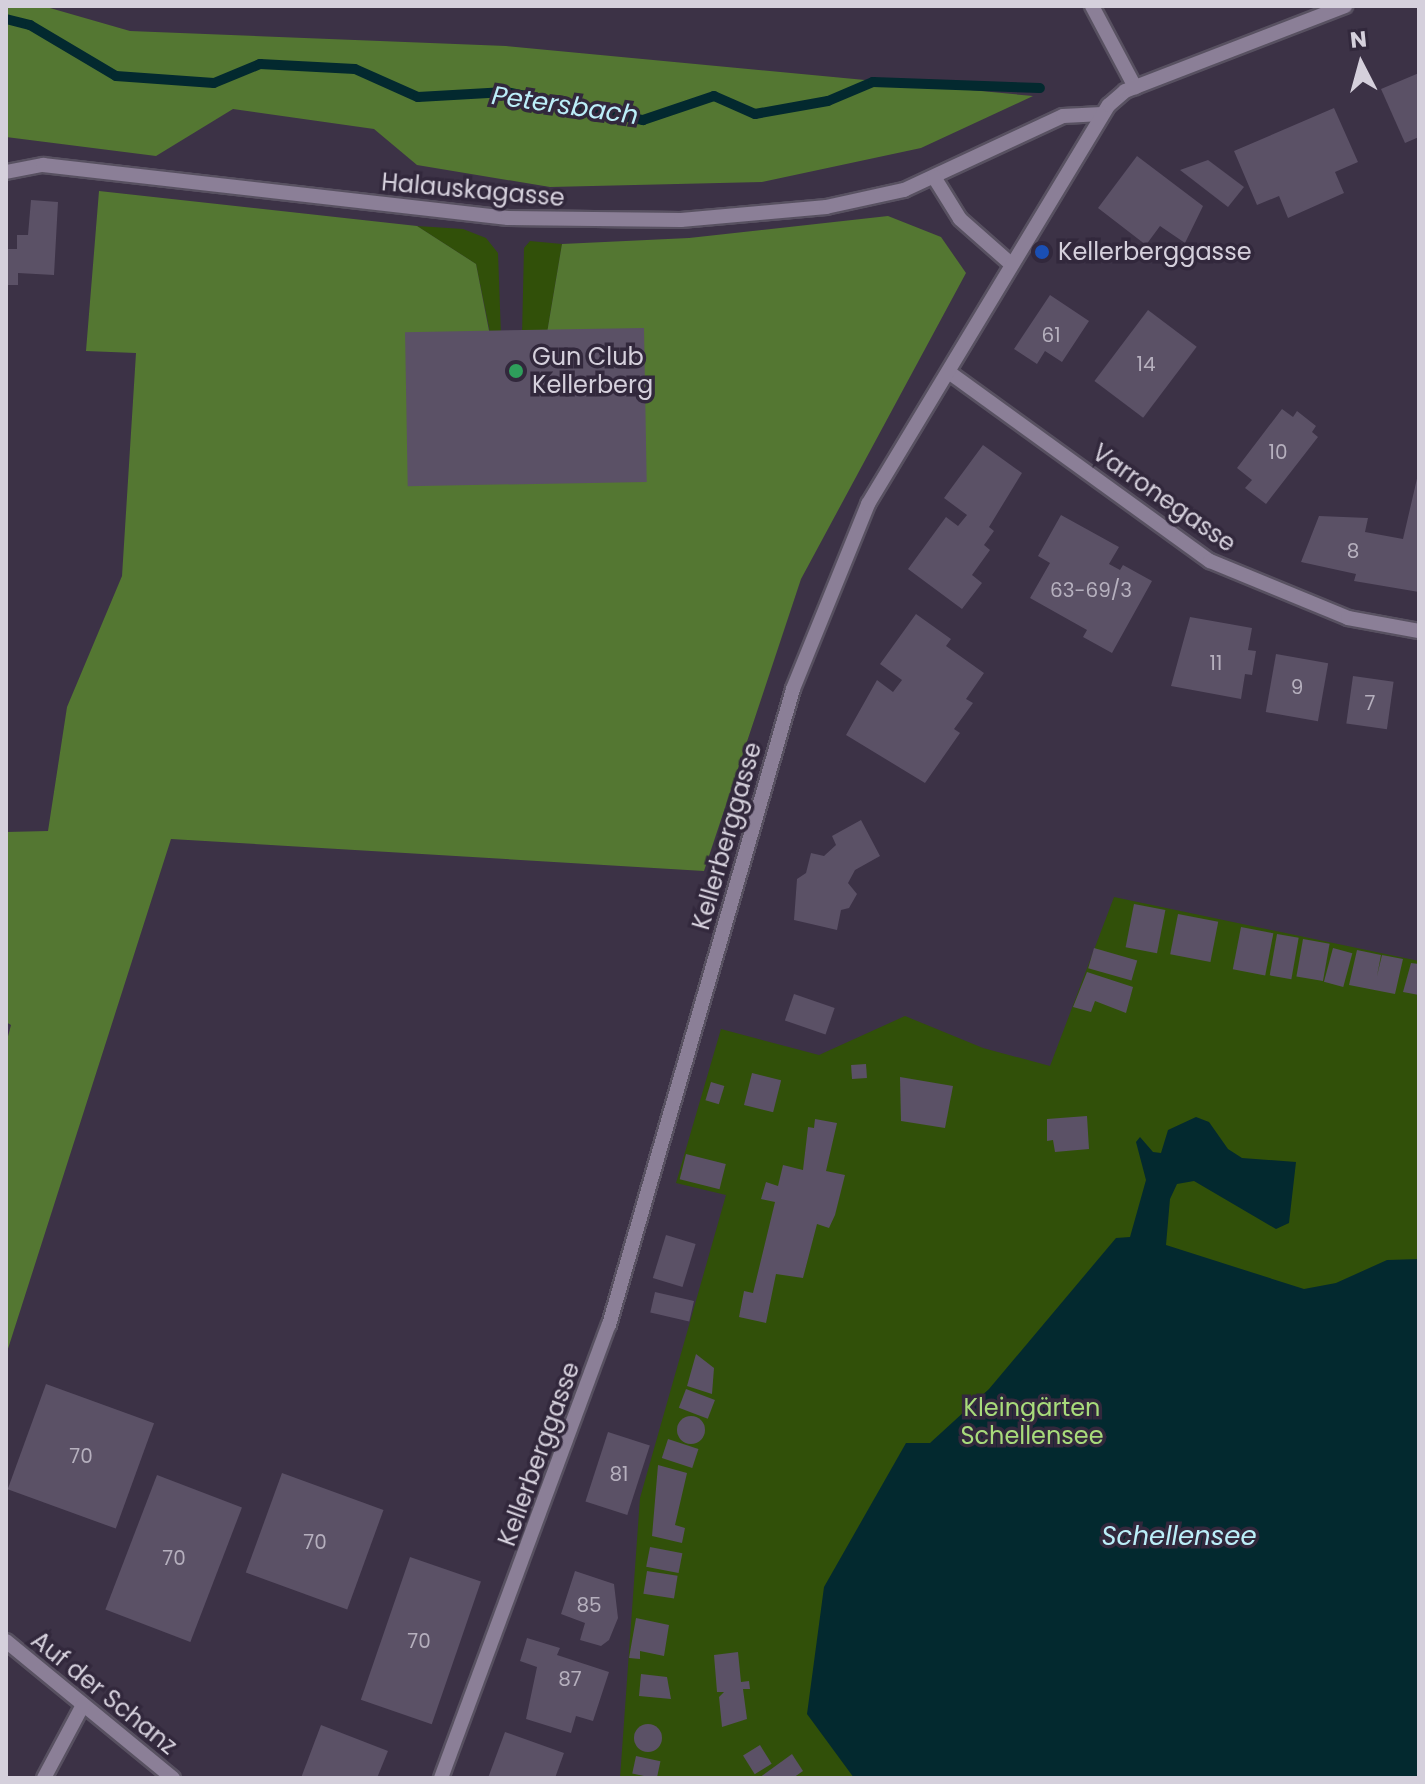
<!DOCTYPE html>
<html>
<head>
<meta charset="utf-8">
<style>
	body { margin:0 }
	#map { position:relative; width:1425px; height:1784px; overflow:hidden; background:#3c3246; font-family:Poppins,sans-serif }
	div>[style] { position:absolute }
	.green>* { inset:0; background:#315009 }
	.forest>* { inset:0; background:#547732 }
	.water>* { inset:0; background:#03292f }
	.stream>* { height:10px; margin:-5px; padding:0 5px; transform-origin:5px; border-radius:5px; background:#03292f }
	.building>* { inset:0; background:#5b5166; transform-origin:0 0 }
	.round { border-radius:50% }
	.roads { filter:drop-shadow(2px 0 #585161) drop-shadow(-2px 0 #585161) drop-shadow(0 2px #585161) drop-shadow(0 -2px #585161) }
	.minor>* { height:14px; margin:-7px; padding:0 7px; transform-origin:7px; border-radius:7px; background:#8b7f97 }
	.dots>* { width:22px; height:22px; translate:-50% -50%; box-sizing:border-box; border:4px solid #32283c; border-radius:50% }
	span { translate:-50% -50%; white-space:nowrap; text-align:center; line-height:1.15; -webkit-text-stroke:7px #32283c; paint-order:stroke }
	.number-label { font-size:20px; color:#b6b0be }
	.number-label span { -webkit-text-stroke-width:0 }
	.street-label { font-size:24px; color:#d5d0dc }
	.poi-label { font-size:24px; color:#d5d0dc }
	.left { translate:0 -50%; text-align:left }
	.park-label { font-size:24px; color:#a8db7b }
	.water-label { font-size:26px; color:#bbeef8; font-style:italic }
	.frame { position:absolute; inset:0; border:8px solid #d5d0dc; pointer-events:none }
	.north { position:absolute; left:1321px; top:24px; width:80px; height:80px; -webkit-text-stroke:6px #32283c; paint-order:stroke; rotate:354deg; font-size:22px; font-weight:700; line-height:32px; text-align:center; color:#d5d0dc }
	.north::after { content:''; display:block; margin:auto; width:28px; height:36px; background:#d5d0dc; clip-path:polygon(50% 0,100% 100%,50% 72%,0 100%) }
</style>
</head>
<body>
<div id="map">
	<div class="green">
		<i style="clip-path:polygon(417px 226px,463px 229px,486px 238px,498px 253px,501px 335px,522px 335px,524px 248px,530px 241px,562px 244px,545px 345px,493px 347px,476px 264px)"></i>
		<i style="clip-path:polygon(1114px 897px,1419px 961px,1419px 1778px,620px 1778px,640px 1498px,726px 1195px,676px 1183px,721px 1029px,819px 1055px,905px 1016px,983px 1048px,1050px 1066px)"></i>
	</div>
	<div class="forest">
		<i style="clip-path:polygon(6px 6px,43px 6px,130px 31px,506px 46px,1033px 96px,921px 148px,762px 182px,550px 187px,417px 165px,374px 129px,233px 109px,156px 156px,6px 137px)"></i>
		<i style="clip-path:polygon(99px 191px,417px 226px,476px 264px,492px 346px,545px 345px,562px 244px,689px 238px,888px 216px,941px 237px,966px 273px,801px 579px,704px 871px,171px 839px,6px 1355px,6px 1044px,11px 1025px,6px 1022px,6px 832px,48px 831px,67px 707px,122px 576px,136px 353px,86px 351px)"></i>
	</div>
	<div class="water">
		<i style="clip-path:polygon(1196px 1117px,1209px 1122px,1228px 1149px,1242px 1158px,1296px 1162px,1289px 1223px,1276px 1229px,1194px 1181px,1177px 1184px,1170px 1199px,1166px 1245px,1304px 1289px,1336px 1283px,1387px 1260px,1419px 1259px,1419px 1778px,854px 1778px,807px 1714px,824px 1587px,906px 1443px,930px 1443px,989px 1389px,1116px 1238px,1130px 1237px,1146px 1180px,1136px 1142px,1140px 1137px,1153px 1152px,1161px 1153px,1168px 1130px)"></i>
	</div>
	<div class="stream">
		<i style="left:6px;top:19px;width:25px;rotate:14deg"></i>
		<i style="left:30px;top:25px;width:100px;rotate:30.7deg"></i>
		<i style="left:116px;top:76px;width:98px;rotate:4.1deg"></i>
		<i style="left:214px;top:83px;width:50px;rotate:-22.4deg"></i>
		<i style="left:260px;top:64px;width:95px;rotate:3deg"></i>
		<i style="left:355px;top:69px;width:69px;rotate:24deg"></i>
		<i style="left:418px;top:97px;width:88px;rotate:-3.3deg"></i>
		<i style="left:506px;top:92px;width:140px;rotate:11.6deg"></i>
		<i style="left:643px;top:120px;width:75px;rotate:-18.7deg"></i>
		<i style="left:714px;top:96px;width:45px;rotate:23.7deg"></i>
		<i style="left:755px;top:114px;width:74px;rotate:-10.1deg"></i>
		<i style="left:828px;top:101px;width:49px;rotate:-22.9deg"></i>
		<i style="left:873px;top:82px;width:167px;rotate:2.1deg"></i>
	</div>
	<div class="building">
		<i style="clip-path:polygon(1419px 73px,1419px 137px,1405px 143px,1381px 89px)"></i>
		<i style="clip-path:polygon(1334px 108px,1358px 162px,1335px 172px,1344px 193px,1288px 218px,1279px 196px,1257px 205px,1234px 151px)"></i>
		<i style="clip-path:polygon(1137px 156px,1203px 206px,1185px 243px,1160px 226px,1146px 245px,1098px 208px)"></i>
		<i style="clip-path:polygon(1208px 160px,1244px 187px,1228px 207px,1180px 170px)"></i>
		<i style="clip-path:polygon(31px 200px,58px 202px,54px 275px,18px 273px,18px 285px,6px 285px,6px 249px,17px 249px,17px 235px,28px 235px)"></i>
		<i style="clip-path:polygon(1050px 295px,1089px 321px,1062px 362px,1045px 351px,1037px 364px,1014px 349px)"></i>
		<i style="left:1148px;top:310px;width:61px;height:89px;rotate:37deg"></i>
		<i style="left:644px;top:328px;width:154px;height:239px;rotate:89deg"></i>
		<i style="clip-path:polygon(1282px 409px,1293px 417px,1297px 411px,1316px 426px,1312px 432px,1318px 437px,1266px 504px,1245px 488px,1252px 480px,1237px 468px)"></i>
		<i style="clip-path:polygon(983px 445px,1022px 473px,989px 527px,994px 531px,984px 545px,990px 550px,972px 575px,982px 583px,962px 609px,908px 569px,946px 517px,958px 526px,967px 515px,944px 498px)"></i>
		<i style="clip-path:polygon(1419px 470px,1419px 592px,1354px 581px,1356px 574px,1301px 562px,1319px 516px,1368px 518px,1365px 532px,1403px 539px)"></i>
		<i style="clip-path:polygon(1061px 515px,1119px 547px,1109px 564px,1120px 570px,1123px 565px,1152px 581px,1112px 653px,1083px 637px,1087px 630px,1030px 598px,1050px 563px,1038px 556px)"></i>
		<i style="clip-path:polygon(916px 614px,951px 639px,946px 646px,984px 673px,966px 699px,973px 703px,954px 729px,960px 733px,925px 783px,846px 735px,877px 680px,893px 692px,902px 680px,880px 664px)"></i>
		<i style="clip-path:polygon(1190px 617px,1252px 628px,1248px 650px,1256px 651px,1252px 675px,1245px 674px,1241px 699px,1171px 686px)"></i>
		<i style="left:1276px;top:654px;width:53px;height:59px;rotate:10deg"></i>
		<i style="left:1353px;top:676px;width:41px;height:48px;rotate:8deg"></i>
		<i style="clip-path:polygon(861px 820px,880px 856px,855px 870px,848px 883px,857px 894px,849px 908px,841px 910px,837px 930px,794px 920px,797px 879px,806px 873px,811px 853px,824px 856px,836px 845px,832px 836px)"></i>
		<i style="left:1134px;top:904px;width:32px;height:44px;rotate:11deg"></i>
		<i style="left:1178px;top:914px;width:41px;height:41px;rotate:11deg"></i>
		<i style="left:1241px;top:927px;width:33px;height:43px;rotate:11deg"></i>
		<i style="left:1277px;top:934px;width:22px;height:42px;rotate:10deg"></i>
		<i style="left:1303px;top:939px;width:27px;height:38px;rotate:10deg"></i>
		<i style="left:1094px;top:948px;width:45px;height:21px;rotate:16deg"></i>
		<i style="left:1333px;top:948px;width:20px;height:35px;rotate:15deg"></i>
		<i style="clip-path:polygon(1357px 950px,1381px 955px,1377px 976px,1382px 955px,1403px 959px,1395px 994px,1349px 985px)"></i>
		<i style="clip-path:polygon(1411px 963px,1419px 964px,1419px 995px,1403px 992px)"></i>
		<i style="clip-path:polygon(1087px 972px,1133px 987px,1126px 1013px,1095px 1001px,1091px 1012px,1073px 1007px)"></i>
		<i style="left:794px;top:994px;width:43px;height:28px;rotate:19deg"></i>
		<i style="left:866px;top:1064px;width:14px;height:15px;rotate:86deg"></i>
		<i style="left:752px;top:1073px;width:30px;height:33px;rotate:14deg"></i>
		<i style="clip-path:polygon(900px 1077px,953px 1086px,945px 1128px,901px 1121px)"></i>
		<i style="left:711px;top:1082px;width:14px;height:19px;rotate:17deg"></i>
		<i style="clip-path:polygon(1087px 1116px,1089px 1149px,1055px 1152px,1053px 1140px,1047px 1141px,1047px 1119px)"></i>
		<i style="clip-path:polygon(815px 1119px,837px 1123px,826px 1171px,845px 1175px,835px 1215px,829px 1228px,817px 1224px,803px 1278px,776px 1274px,766px 1323px,739px 1317px,744px 1291px,753px 1293px,775px 1202px,761px 1199px,766px 1182px,778px 1186px,783px 1165px,803px 1170px,808px 1127px,814px 1128px)"></i>
		<i style="left:686px;top:1154px;width:41px;height:26px;rotate:14deg"></i>
		<i style="left:666px;top:1235px;width:31px;height:45px;rotate:17deg"></i>
		<i style="left:655px;top:1292px;width:40px;height:21px;rotate:13deg"></i>
		<i style="clip-path:polygon(696px 1354px,714px 1368px,712px 1394px,687px 1386px)"></i>
		<i style="left:46px;top:1384px;width:115px;height:112px;rotate:20deg"></i>
		<i style="left:686px;top:1389px;width:31px;height:20px;rotate:21deg"></i>
		<i class="round" style="left:677px;top:1416px;width:28px;height:28px"></i>
		<i style="left:608px;top:1432px;width:44px;height:73px;rotate:18deg"></i>
		<i style="left:668px;top:1439px;width:32px;height:20px;rotate:18deg"></i>
		<i style="clip-path:polygon(658px 1465px,687px 1473px,675px 1525px,685px 1528px,682px 1543px,652px 1536px)"></i>
		<i style="left:282px;top:1473px;width:108px;height:106px;rotate:20deg"></i>
		<i style="left:157px;top:1475px;width:91px;height:144px;rotate:21deg"></i>
		<i style="left:650px;top:1547px;width:33px;height:20px;rotate:11deg"></i>
		<i style="left:410px;top:1557px;width:75px;height:151px;rotate:19deg"></i>
		<i style="clip-path:polygon(575px 1571px,614px 1584px,618px 1618px,609px 1640px,601px 1646px,580px 1640px,585px 1623px,561px 1614px)"></i>
		<i style="left:647px;top:1571px;width:31px;height:23px;rotate:9deg"></i>
		<i style="clip-path:polygon(636px 1618px,669px 1625px,664px 1656px,640px 1651px,640px 1659px,629px 1658px)"></i>
		<i style="clip-path:polygon(527px 1638px,560px 1648px,557px 1655px,609px 1672px,593px 1721px,576px 1716px,571px 1733px,526px 1719px,537px 1667px,520px 1661px)"></i>
		<i style="clip-path:polygon(738px 1652px,741px 1682px,749px 1681px,750px 1689px,743px 1689px,747px 1719px,722px 1727px,719px 1697px,724px 1692px,717px 1692px,714px 1655px)"></i>
		<i style="clip-path:polygon(641px 1674px,667px 1677px,671px 1699px,639px 1696px)"></i>
		<i class="round" style="left:634px;top:1724px;width:28px;height:28px"></i>
		<i style="clip-path:polygon(321px 1725px,388px 1751px,377px 1778px,301px 1778px)"></i>
		<i style="clip-path:polygon(505px 1732px,564px 1753px,555px 1778px,488px 1778px)"></i>
		<i style="left:760px;top:1745px;width:22px;height:20px;rotate:58deg"></i>
		<i style="clip-path:polygon(792px 1754px,803px 1771px,793px 1778px,759px 1778px)"></i>
		<i style="left:636px;top:1756px;width:25px;height:18px;rotate:12deg"></i>
	</div>
	<div class="roads">
		<div class="minor">
			<i style="left:1092px;top:6px;width:92px;rotate:62deg"></i>
			<i style="left:6px;top:172px;width:38px;rotate:-11deg"></i>
			<i style="left:43px;top:165px;width:468px;rotate:6.5deg"></i>
			<i style="left:508px;top:218px;width:173px;rotate:0.7deg"></i>
			<i style="left:681px;top:220px;width:146px;rotate:-5.1deg"></i>
			<i style="left:826px;top:207px;width:80px;rotate:-12.3deg"></i>
			<i style="left:904px;top:190px;width:175px;rotate:-25deg"></i>
			<i style="left:1063px;top:116px;width:39px;rotate:-3deg"></i>
			<i style="left:934px;top:177px;width:49px;rotate:58.2deg"></i>
			<i style="left:960px;top:219px;width:68px;rotate:41.4deg"></i>
			<i style="left:950px;top:373px;width:321px;rotate:35.9deg"></i>
			<i style="left:1210px;top:561px;width:149px;rotate:22.4deg"></i>
			<i style="left:1348px;top:618px;width:72px;rotate:10.4deg"></i>
			<i style="left:6px;top:1641px;width:216px;rotate:39.4deg"></i>
			<i style="left:44px;top:1778px;width:83px;rotate:-61.9deg"></i>
			<i style="left:441px;top:1778px;width:483px;rotate:-69.7deg"></i>
			<i style="left:609px;top:1325px;width:662px;rotate:-73.86deg"></i>
			<i style="left:793px;top:689px;width:200px;rotate:-67.9deg"></i>
			<i style="left:868px;top:504px;width:466px;rotate:-58.9deg"></i>
			<i style="left:1109px;top:105px;width:21px;rotate:-41deg"></i>
			<i style="left:1125px;top:91px;width:236px;rotate:-21.1deg"></i>
		</div>
	</div>
	<div class="dots">
		<i style="left:1042px;top:252px;background:#1a4fb4"></i>
		<i style="left:516px;top:371px;background:#2e9e5b"></i>
	</div>
	<div class="number-label">
		<span style="left:1051px;top:335px">61</span>
		<span style="left:1146px;top:364px">14</span>
		<span style="left:1278px;top:452px">10</span>
		<span style="left:1353px;top:551px">8</span>
		<span style="left:1091px;top:590px">63-69/3</span>
		<span style="left:1216px;top:663px">11</span>
		<span style="left:1297px;top:687px">9</span>
		<span style="left:1370px;top:703px">7</span>
		<span style="left:81px;top:1456px">70</span>
		<span style="left:619px;top:1474px">81</span>
		<span style="left:315px;top:1542px">70</span>
		<span style="left:174px;top:1558px">70</span>
		<span style="left:589px;top:1605px">85</span>
		<span style="left:419px;top:1641px">70</span>
		<span style="left:570px;top:1679px">87</span>
	</div>
	<div class="street-label">
		<span style="left:473px;top:190px;rotate:5deg">Halauskagasse</span>
		<span style="left:1164px;top:498px;rotate:35deg">Varronegasse</span>
		<span style="left:727px;top:836px;rotate:-74deg">Kellerberggasse</span>
		<span style="left:539px;top:1454px;rotate:-70deg">Kellerberggasse</span>
		<span style="left:104px;top:1693px;rotate:39deg">Auf der Schanz</span>
	</div>
	<div class="poi-label">
		<span class="left" style="left:1058px;top:252px">Kellerberggasse</span>
		<span class="left" style="left:532px;top:371px">Gun Club<br>Kellerberg</span>
	</div>
	<div class="park-label">
		<span style="left:1032px;top:1422px">Kleingärten<br>Schellensee</span>
	</div>
	<div class="water-label">
		<span style="left:565px;top:106px;rotate:8deg">Petersbach</span>
		<span style="left:1179px;top:1537px">Schellensee</span>
	</div>
	<div class="frame"></div>
	<div class="north">N</div>
</div>
</body>
</html>
